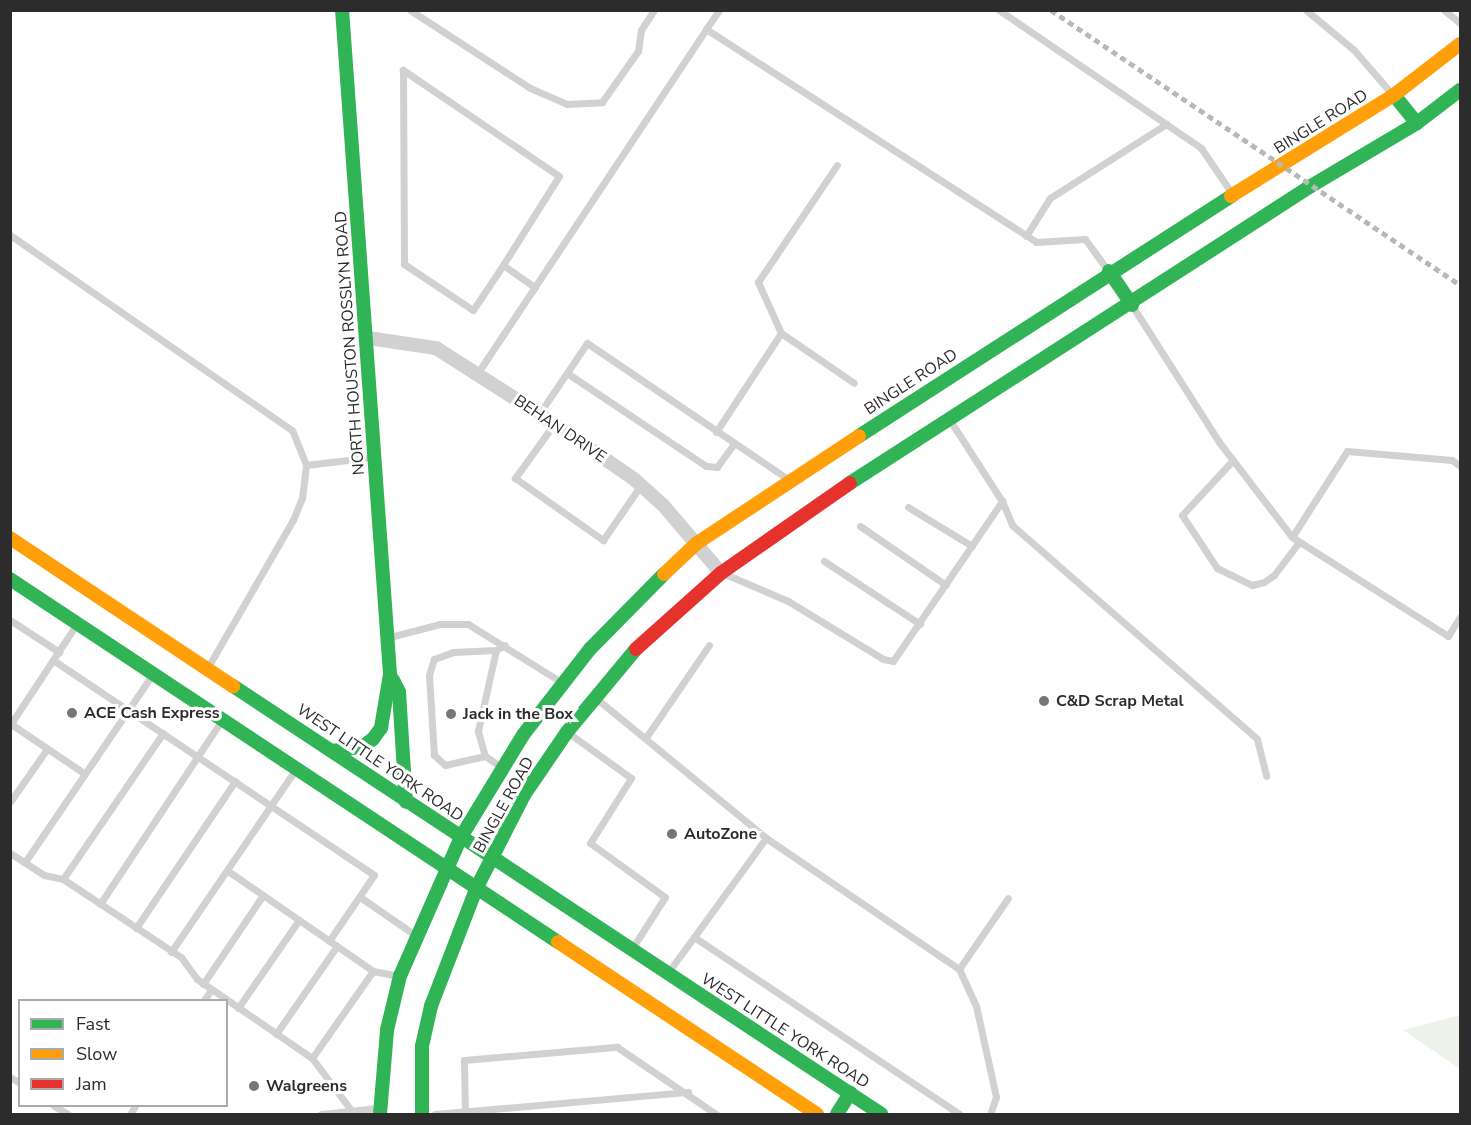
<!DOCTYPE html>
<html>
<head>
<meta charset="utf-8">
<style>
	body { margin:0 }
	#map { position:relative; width:1471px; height:1125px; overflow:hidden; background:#fff; font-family:"Nunito Sans",sans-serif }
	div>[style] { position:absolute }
	.green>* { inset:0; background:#eef3ea }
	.lane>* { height:7px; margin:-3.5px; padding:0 3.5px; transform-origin:3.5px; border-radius:3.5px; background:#d1d1d1 }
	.street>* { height:14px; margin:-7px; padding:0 7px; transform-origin:7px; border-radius:7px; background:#d1d1d1 }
	.fast>* { height:14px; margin:-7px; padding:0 7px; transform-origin:7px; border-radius:7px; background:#30b455 }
	.slow>* { height:14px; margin:-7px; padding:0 7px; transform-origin:7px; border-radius:7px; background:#ff9f0a }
	.jam>* { height:14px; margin:-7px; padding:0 7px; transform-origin:7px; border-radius:7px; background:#e5322d }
	.rail>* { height:4.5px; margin-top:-2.25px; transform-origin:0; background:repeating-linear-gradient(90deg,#b8b8b8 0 6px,transparent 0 10.5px) }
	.dots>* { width:16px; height:16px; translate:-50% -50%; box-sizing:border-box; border:3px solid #fff; border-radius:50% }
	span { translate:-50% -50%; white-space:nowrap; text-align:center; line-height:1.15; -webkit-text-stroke:6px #fff; paint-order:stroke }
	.street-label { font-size:16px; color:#2c2c2c }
	.poi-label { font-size:16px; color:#2c2c2c; font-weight:700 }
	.left { translate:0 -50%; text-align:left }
	.frame { position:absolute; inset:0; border:12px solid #2c2c2c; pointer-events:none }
	.legend { position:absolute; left:18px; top:999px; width:210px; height:108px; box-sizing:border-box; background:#fff; border:2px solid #ababab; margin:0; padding:8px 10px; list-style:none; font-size:18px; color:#2c2c2c }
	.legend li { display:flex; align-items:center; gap:12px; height:30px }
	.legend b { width:30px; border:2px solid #ababab }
</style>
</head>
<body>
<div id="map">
	<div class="green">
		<i style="clip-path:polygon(1460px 1015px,1460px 1069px,1403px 1030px)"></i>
	</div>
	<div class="lane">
		<i style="left:410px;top:10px;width:143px;rotate:33deg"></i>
		<i style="left:530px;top:88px;width:40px;rotate:23.4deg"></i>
		<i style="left:567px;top:104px;width:35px;rotate:-3deg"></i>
		<i style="left:602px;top:102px;width:62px;rotate:-54.8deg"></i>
		<i style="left:638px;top:51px;width:21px;rotate:-82deg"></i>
		<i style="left:641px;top:30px;width:24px;rotate:-57deg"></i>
		<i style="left:719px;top:10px;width:23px;rotate:124deg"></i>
		<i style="left:706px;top:29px;width:393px;rotate:32.8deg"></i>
		<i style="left:1036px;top:242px;width:49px;rotate:-3.5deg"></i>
		<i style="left:1085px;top:239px;width:37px;rotate:54deg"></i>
		<i style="left:999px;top:10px;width:245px;rotate:34.3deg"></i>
		<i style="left:1201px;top:148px;width:53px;rotate:55.7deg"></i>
		<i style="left:1306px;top:10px;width:62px;rotate:39.8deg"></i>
		<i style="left:1354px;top:50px;width:58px;rotate:49.2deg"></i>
		<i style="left:1444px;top:10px;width:21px;rotate:39deg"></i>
		<i style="left:10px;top:235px;width:343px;rotate:34.7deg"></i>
		<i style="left:292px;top:430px;width:38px;rotate:68deg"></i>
		<i style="left:306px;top:465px;width:67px;rotate:-6.8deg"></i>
		<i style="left:1026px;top:236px;width:45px;rotate:-57.7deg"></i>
		<i style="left:1050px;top:198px;width:138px;rotate:-32.5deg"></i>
		<i style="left:503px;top:265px;width:105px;rotate:-57.8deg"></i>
		<i style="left:559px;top:176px;width:189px;rotate:-145.8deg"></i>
		<i style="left:403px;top:70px;width:194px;rotate:89.7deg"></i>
		<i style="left:404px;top:264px;width:83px;rotate:33.7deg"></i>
		<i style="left:473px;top:310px;width:54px;rotate:-56.3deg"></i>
		<i style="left:503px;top:265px;width:39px;rotate:35deg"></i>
		<i style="left:1133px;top:307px;width:160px;rotate:57.5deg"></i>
		<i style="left:1219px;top:442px;width:120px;rotate:52.5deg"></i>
		<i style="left:1292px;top:537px;width:185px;rotate:32.4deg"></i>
		<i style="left:1448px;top:636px;width:22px;rotate:-58deg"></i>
		<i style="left:781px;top:333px;width:88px;rotate:34.4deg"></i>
		<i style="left:567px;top:373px;width:167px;rotate:33.8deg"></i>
		<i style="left:706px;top:466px;width:11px;rotate:5deg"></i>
		<i style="left:717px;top:467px;width:29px;rotate:-54deg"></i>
		<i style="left:477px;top:374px;width:414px;rotate:-56.4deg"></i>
		<i style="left:539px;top:414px;width:86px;rotate:-55.9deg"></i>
		<i style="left:587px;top:343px;width:244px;rotate:34.1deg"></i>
		<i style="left:951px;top:422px;width:94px;rotate:57.2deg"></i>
		<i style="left:1002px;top:501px;width:26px;rotate:67deg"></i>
		<i style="left:1012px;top:525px;width:325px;rotate:41.1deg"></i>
		<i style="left:1257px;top:739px;width:38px;rotate:76deg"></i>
		<i style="left:554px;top:424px;width:67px;rotate:125.8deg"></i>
		<i style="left:515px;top:478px;width:108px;rotate:35.2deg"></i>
		<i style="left:603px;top:540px;width:67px;rotate:-55.4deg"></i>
		<i style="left:716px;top:432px;width:118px;rotate:-56.7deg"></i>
		<i style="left:781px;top:333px;width:56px;rotate:-114.3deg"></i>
		<i style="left:758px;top:282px;width:141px;rotate:-56deg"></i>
		<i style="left:1233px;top:460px;width:75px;rotate:132.8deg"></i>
		<i style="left:1182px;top:515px;width:64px;rotate:56.6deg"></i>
		<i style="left:1217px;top:568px;width:39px;rotate:26deg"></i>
		<i style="left:1252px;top:585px;width:12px;rotate:-14deg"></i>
		<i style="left:1264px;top:582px;width:12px;rotate:-35deg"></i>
		<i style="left:1274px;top:575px;width:41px;rotate:-52.9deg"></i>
		<i style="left:908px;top:507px;width:75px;rotate:31.4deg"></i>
		<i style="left:860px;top:526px;width:104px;rotate:34.5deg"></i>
		<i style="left:1292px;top:537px;width:102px;rotate:-57.4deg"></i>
		<i style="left:1347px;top:451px;width:105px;rotate:4.9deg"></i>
		<i style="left:1452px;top:460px;width:10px;rotate:37deg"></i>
		<i style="left:824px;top:561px;width:115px;rotate:33.3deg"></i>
		<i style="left:725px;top:574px;width:69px;rotate:23.2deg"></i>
		<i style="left:788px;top:601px;width:111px;rotate:31.4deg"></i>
		<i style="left:883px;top:659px;width:10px;rotate:11deg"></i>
		<i style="left:893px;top:661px;width:194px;rotate:-55.7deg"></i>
		<i style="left:10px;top:620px;width:59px;rotate:33.1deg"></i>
		<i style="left:390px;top:637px;width:52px;rotate:-14.6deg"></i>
		<i style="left:440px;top:624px;width:28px"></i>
		<i style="left:468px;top:624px;width:110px;rotate:31.9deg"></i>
		<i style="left:53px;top:660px;width:386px;rotate:33.8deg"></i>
		<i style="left:374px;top:875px;width:80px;rotate:124.3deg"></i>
		<i style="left:208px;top:667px;width:170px;rotate:-60deg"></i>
		<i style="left:293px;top:520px;width:24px;rotate:-68deg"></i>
		<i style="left:302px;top:498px;width:33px;rotate:-83deg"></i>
		<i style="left:597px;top:699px;width:219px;rotate:39.4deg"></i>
		<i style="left:766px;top:838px;width:233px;rotate:34.2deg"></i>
		<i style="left:959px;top:969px;width:41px;rotate:65.3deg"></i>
		<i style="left:976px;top:1006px;width:93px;rotate:77.6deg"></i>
		<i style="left:996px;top:1097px;width:18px;rotate:109deg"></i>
		<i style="left:11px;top:724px;width:89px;rotate:34deg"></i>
		<i style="left:10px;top:725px;width:120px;rotate:-56.6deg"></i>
		<i style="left:570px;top:734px;width:75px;rotate:35.8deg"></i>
		<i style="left:631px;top:778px;width:77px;rotate:122.2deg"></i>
		<i style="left:590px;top:843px;width:92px;rotate:35.8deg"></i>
		<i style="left:665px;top:897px;width:59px;rotate:122.6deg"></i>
		<i style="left:647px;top:736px;width:110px;rotate:-55.7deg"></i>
		<i style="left:485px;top:756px;width:41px;rotate:167.3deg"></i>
		<i style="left:445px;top:765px;width:15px;rotate:-138deg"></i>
		<i style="left:434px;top:755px;width:80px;rotate:-93.6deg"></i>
		<i style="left:429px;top:675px;width:17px;rotate:-73deg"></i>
		<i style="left:434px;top:659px;width:20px;rotate:-20deg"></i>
		<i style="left:453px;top:652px;width:43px;rotate:-2.7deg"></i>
		<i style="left:501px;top:767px;width:19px;rotate:-145deg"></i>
		<i style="left:485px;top:756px;width:26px;rotate:-106deg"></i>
		<i style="left:478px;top:731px;width:83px;rotate:-77.5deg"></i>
		<i style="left:496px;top:650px;width:10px;rotate:-29deg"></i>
		<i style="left:10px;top:802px;width:65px;rotate:-55.1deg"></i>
		<i style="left:10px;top:853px;width:40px;rotate:32.9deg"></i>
		<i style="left:44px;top:875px;width:19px;rotate:12deg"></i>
		<i style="left:63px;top:879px;width:141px;rotate:33.5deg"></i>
		<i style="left:181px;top:957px;width:27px;rotate:54deg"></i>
		<i style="left:197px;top:979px;width:140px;rotate:34.5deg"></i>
		<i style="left:312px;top:1058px;width:65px;rotate:53.1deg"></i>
		<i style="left:25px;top:862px;width:226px;rotate:-55.8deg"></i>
		<i style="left:228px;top:871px;width:176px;rotate:34.6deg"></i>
		<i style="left:373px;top:971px;width:25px;rotate:11deg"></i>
		<i style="left:63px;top:879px;width:177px;rotate:-55.6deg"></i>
		<i style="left:360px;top:897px;width:67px;rotate:34.6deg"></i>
		<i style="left:100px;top:904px;width:219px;rotate:-56.5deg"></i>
		<i style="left:136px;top:928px;width:177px;rotate:-56deg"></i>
		<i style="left:694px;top:937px;width:122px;rotate:-54deg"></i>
		<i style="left:171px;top:952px;width:220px;rotate:-55.7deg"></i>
		<i style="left:959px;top:969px;width:86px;rotate:-55.4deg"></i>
		<i style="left:669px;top:971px;width:42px;rotate:-53.7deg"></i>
		<i style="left:694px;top:937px;width:319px;rotate:33.7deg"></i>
		<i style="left:203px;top:984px;width:107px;rotate:-56deg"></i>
		<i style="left:204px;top:1000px;width:12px;rotate:-55deg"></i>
		<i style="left:238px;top:1008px;width:107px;rotate:-55.3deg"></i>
		<i style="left:276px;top:1034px;width:107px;rotate:-55.3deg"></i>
		<i style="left:312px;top:1058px;width:106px;rotate:-55deg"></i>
		<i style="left:10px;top:1077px;width:12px;rotate:31deg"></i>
		<i style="left:54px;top:1106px;width:16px;rotate:30deg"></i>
		<i style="left:130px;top:1114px;width:9px;rotate:-58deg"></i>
		<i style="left:321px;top:1114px;width:57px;rotate:-6deg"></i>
		<i style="left:435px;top:1114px;width:254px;rotate:-5deg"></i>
		<i style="left:465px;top:1114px;width:54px;rotate:-91.1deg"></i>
		<i style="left:464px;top:1060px;width:154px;rotate:-4.9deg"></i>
		<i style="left:617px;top:1047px;width:120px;rotate:34.1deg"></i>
	</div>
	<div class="street">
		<i style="left:368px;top:338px;width:69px;rotate:8.4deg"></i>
		<i style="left:436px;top:348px;width:132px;rotate:32.6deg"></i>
		<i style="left:547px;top:419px;width:106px;rotate:34.6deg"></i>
		<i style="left:634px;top:479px;width:39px;rotate:42deg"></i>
		<i style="left:663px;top:505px;width:89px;rotate:49.5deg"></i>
	</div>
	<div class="fast">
		<i style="left:1394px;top:95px;width:36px;rotate:51deg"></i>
		<i style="left:1109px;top:271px;width:41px;rotate:55.9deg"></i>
		<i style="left:859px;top:436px;width:443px;rotate:-32.8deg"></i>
		<i style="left:850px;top:483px;width:548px;rotate:-32.79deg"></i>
		<i style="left:1311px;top:186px;width:123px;rotate:-30.7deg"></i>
		<i style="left:1417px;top:123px;width:54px;rotate:-37.5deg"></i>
		<i style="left:10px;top:579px;width:657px;rotate:33.52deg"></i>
		<i style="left:393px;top:680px;width:13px;rotate:63deg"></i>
		<i style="left:399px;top:692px;width:110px;rotate:86.4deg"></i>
		<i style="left:233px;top:686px;width:777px;rotate:33.44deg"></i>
		<i style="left:332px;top:751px;width:30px;rotate:-8deg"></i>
		<i style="left:362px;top:747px;width:14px;rotate:-36deg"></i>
		<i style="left:373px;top:739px;width:14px;rotate:-54deg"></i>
		<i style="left:381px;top:728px;width:55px;rotate:-80.5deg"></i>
		<i style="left:390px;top:674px;width:666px;rotate:-94.13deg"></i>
		<i style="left:380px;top:1114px;width:84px;rotate:-85.2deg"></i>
		<i style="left:387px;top:1030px;width:56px;rotate:-76.5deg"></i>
		<i style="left:400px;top:976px;width:152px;rotate:-66.3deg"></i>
		<i style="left:461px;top:837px;width:119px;rotate:-58.7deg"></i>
		<i style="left:523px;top:735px;width:109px;rotate:-52.1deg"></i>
		<i style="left:590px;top:649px;width:105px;rotate:-45.4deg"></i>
		<i style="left:422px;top:1114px;width:68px;rotate:-90deg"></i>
		<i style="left:422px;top:1046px;width:41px;rotate:-77.3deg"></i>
		<i style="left:431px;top:1006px;width:128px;rotate:-68.9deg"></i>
		<i style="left:477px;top:887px;width:103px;rotate:-62.9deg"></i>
		<i style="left:524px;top:795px;width:76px;rotate:-55.7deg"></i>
		<i style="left:567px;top:732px;width:108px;rotate:-50.3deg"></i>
		<i style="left:837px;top:1114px;width:25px;rotate:-58deg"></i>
	</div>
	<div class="slow">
		<i style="left:1231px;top:196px;width:192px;rotate:-31.8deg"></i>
		<i style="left:1394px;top:95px;width:83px;rotate:-37.7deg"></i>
		<i style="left:10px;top:538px;width:268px;rotate:33.6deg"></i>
		<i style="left:664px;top:574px;width:45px;rotate:-43.2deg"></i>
		<i style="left:697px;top:543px;width:194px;rotate:-33.4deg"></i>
		<i style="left:558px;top:942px;width:311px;rotate:33.6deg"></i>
	</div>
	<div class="jam">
		<i style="left:636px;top:649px;width:114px;rotate:-41.8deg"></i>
		<i style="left:721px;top:573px;width:157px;rotate:-34.9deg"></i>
	</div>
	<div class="rail">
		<i style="left:1051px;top:10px;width:493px;rotate:33.9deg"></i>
	</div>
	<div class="dots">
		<i style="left:1044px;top:701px;background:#767676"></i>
		<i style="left:72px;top:713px;background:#767676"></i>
		<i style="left:451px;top:714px;background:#767676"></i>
		<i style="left:672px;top:834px;background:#767676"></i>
		<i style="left:254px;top:1086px;background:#767676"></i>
	</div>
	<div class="street-label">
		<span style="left:1321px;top:122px;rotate:-32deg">BINGLE ROAD</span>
		<span style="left:350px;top:343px;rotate:-94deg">NORTH HOUSTON ROSSLYN ROAD</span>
		<span style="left:911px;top:382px;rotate:-33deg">BINGLE ROAD</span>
		<span style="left:560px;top:429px;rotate:34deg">BEHAN DRIVE</span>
		<span style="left:380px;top:763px;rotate:34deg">WEST LITTLE YORK ROAD</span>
		<span style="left:504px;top:805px;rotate:-61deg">BINGLE ROAD</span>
		<span style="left:785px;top:1031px;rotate:33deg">WEST LITTLE YORK ROAD</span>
	</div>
	<div class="poi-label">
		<span class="left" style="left:1056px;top:701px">C&amp;D Scrap Metal</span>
		<span class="left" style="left:84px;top:713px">ACE Cash Express</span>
		<span class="left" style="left:463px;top:714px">Jack in the Box</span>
		<span class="left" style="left:684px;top:834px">AutoZone</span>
		<span class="left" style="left:266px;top:1086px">Walgreens</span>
	</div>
	<div class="frame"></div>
	<ul class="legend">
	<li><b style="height:8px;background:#30b455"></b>Fast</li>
	<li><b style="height:8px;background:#ff9f0a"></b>Slow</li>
	<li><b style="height:8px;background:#e5322d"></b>Jam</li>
	</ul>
</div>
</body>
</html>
